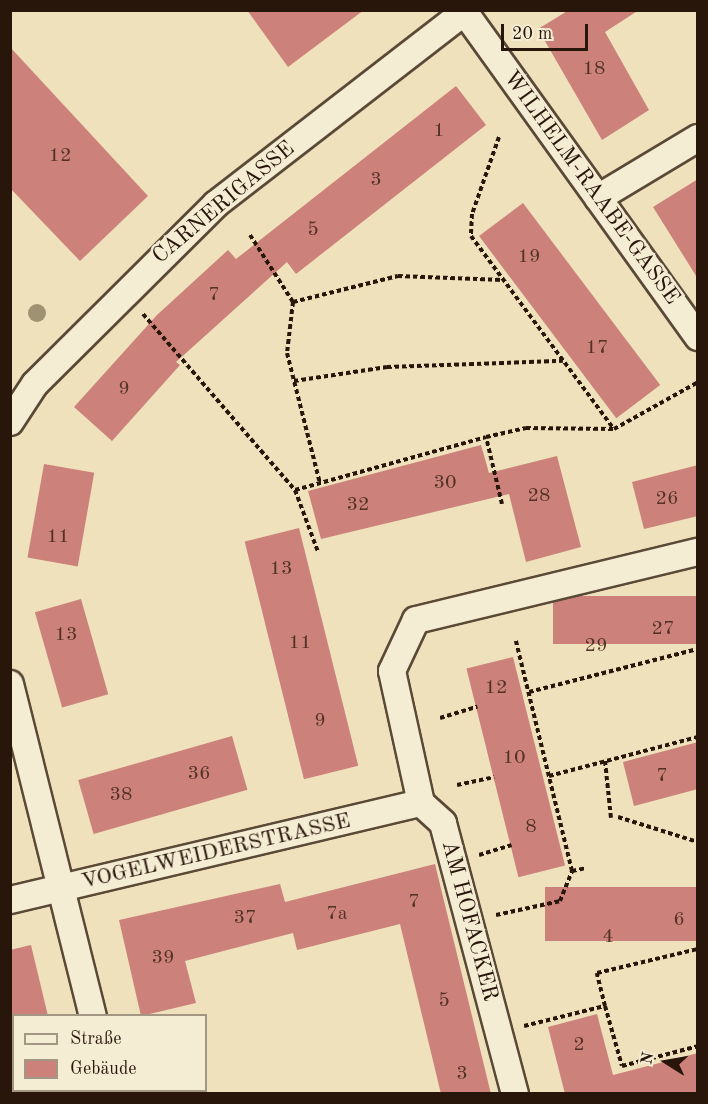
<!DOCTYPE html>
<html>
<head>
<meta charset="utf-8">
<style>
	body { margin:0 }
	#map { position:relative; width:708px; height:1104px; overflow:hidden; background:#eee1bb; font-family:"Old Standard TT",serif }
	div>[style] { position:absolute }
	.building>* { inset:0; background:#cc827a; transform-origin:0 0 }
	.path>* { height:4px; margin-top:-2px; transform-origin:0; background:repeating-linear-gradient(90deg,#29160b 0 4.5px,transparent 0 7.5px) }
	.roads { filter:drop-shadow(2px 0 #5a4937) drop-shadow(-2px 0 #5a4937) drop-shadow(0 2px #5a4937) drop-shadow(0 -2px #5a4937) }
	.minor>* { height:26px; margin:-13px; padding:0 13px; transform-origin:13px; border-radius:13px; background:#f4ecd3 }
	.trees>* { width:18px; height:18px; margin:-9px; border-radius:50%; background:#9e9273 }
	span { translate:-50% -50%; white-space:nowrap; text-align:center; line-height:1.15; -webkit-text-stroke:5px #f4ecd3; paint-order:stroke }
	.number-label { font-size:20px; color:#523127 }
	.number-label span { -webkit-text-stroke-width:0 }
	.street-label { font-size:22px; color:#29160b }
	.frame { position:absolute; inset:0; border:12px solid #29160b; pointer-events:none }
	.legend { position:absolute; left:12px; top:1014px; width:195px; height:78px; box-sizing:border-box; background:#f4ecd3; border:2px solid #a39683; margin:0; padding:8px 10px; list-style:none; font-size:18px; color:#29160b }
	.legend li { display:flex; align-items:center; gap:12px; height:30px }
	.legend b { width:30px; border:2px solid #a39683 }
	.north { position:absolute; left:636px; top:1032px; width:60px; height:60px; -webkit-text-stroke:4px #f4ecd3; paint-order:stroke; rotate:281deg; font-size:16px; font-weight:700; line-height:24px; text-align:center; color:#29160b }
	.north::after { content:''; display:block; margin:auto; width:21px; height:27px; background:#29160b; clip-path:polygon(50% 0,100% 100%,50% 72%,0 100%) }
	.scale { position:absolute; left:501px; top:24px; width:87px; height:27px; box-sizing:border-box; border:3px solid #29160b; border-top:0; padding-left:8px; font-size:18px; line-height:21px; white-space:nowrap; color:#29160b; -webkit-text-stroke:4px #f4ecd3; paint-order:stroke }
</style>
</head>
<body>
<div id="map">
	<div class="building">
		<i style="clip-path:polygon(247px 10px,364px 10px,288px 67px)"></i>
		<i style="clip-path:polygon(569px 10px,639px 10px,605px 32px,649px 110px,602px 140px,538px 29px)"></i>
		<i style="clip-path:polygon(10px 47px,148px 196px,80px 261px,10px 188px)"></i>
		<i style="clip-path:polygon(456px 86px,486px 125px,296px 274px,287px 262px,176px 362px,180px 365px,112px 441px,74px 407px,157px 315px,228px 250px,236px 259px)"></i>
		<i style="clip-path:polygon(698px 179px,698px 279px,653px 207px)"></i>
		<i style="left:523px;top:203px;width:228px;height:55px;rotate:53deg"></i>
		<i style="clip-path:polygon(481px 445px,489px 473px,557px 456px,581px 547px,526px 562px,509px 494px,321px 539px,308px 491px)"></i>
		<i style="left:44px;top:464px;width:51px;height:95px;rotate:10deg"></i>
		<i style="clip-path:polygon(698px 465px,698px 516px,644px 529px,632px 482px)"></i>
		<i style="left:299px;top:528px;width:245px;height:56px;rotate:76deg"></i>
		<i style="left:698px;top:596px;width:48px;height:145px;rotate:90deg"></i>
		<i style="left:81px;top:599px;width:99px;height:48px;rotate:74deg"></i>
		<i style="left:513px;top:657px;width:215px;height:48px;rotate:76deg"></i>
		<i style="left:232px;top:736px;width:56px;height:160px;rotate:74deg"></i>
		<i style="clip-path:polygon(698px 742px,698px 789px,634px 806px,623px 762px)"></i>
		<i style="clip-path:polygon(435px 864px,491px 1094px,441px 1094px,400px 924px,297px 950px,293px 933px,185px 961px,196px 1003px,141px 1016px,119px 920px,280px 884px,285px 902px)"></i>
		<i style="left:698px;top:887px;width:54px;height:153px;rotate:90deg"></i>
		<i style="clip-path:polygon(31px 945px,48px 1016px,10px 1016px,10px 950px)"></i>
		<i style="clip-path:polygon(597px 1014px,613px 1075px,698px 1053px,698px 1094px,565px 1094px,548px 1027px)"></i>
	</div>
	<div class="path">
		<i style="left:499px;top:137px;width:82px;rotate:109.3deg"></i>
		<i style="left:472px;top:214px;width:22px;rotate:93deg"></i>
		<i style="left:471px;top:236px;width:240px;rotate:53.5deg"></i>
		<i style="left:250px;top:235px;width:80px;rotate:57.3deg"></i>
		<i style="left:293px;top:302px;width:51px;rotate:96.7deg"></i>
		<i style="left:287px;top:353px;width:134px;rotate:75.8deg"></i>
		<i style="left:293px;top:302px;width:108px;rotate:-13.9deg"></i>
		<i style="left:398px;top:276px;width:105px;rotate:2.2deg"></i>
		<i style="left:143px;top:314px;width:233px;rotate:49.2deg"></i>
		<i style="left:295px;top:490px;width:66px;rotate:69.6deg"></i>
		<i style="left:294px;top:381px;width:94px;rotate:-8.6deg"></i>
		<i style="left:387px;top:367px;width:176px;rotate:-2deg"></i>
		<i style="left:295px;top:490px;width:198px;rotate:-15.5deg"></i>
		<i style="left:502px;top:504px;width:69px;rotate:-103.4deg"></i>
		<i style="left:486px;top:437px;width:41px;rotate:-12.7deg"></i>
		<i style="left:526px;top:428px;width:88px;rotate:0.7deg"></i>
		<i style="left:614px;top:429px;width:96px;rotate:-29.2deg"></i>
		<i style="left:529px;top:692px;width:174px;rotate:-14.3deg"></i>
		<i style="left:440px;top:718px;width:39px;rotate:-17deg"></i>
		<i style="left:605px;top:761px;width:57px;rotate:84deg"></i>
		<i style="left:549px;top:776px;width:154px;rotate:-14.7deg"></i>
		<i style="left:457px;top:785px;width:38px;rotate:-12deg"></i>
		<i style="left:618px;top:817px;width:84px;rotate:17.4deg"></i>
		<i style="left:479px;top:855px;width:34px;rotate:-17deg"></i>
		<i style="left:572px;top:871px;width:14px;rotate:-12deg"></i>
		<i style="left:496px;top:915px;width:66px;rotate:-12.3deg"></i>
		<i style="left:560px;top:901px;width:32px;rotate:-68deg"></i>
		<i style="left:572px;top:871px;width:237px;rotate:-103.7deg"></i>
		<i style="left:605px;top:1006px;width:62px;rotate:74.2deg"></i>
		<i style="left:622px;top:1066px;width:79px;rotate:-14.7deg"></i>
		<i style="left:524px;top:1026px;width:83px;rotate:-13.9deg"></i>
		<i style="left:605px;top:1006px;width:34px;rotate:-104deg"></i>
		<i style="left:597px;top:973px;width:104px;rotate:-13.4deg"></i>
	</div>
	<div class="roads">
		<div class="minor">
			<i style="left:463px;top:10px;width:403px;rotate:54.3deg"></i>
			<i style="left:598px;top:198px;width:117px;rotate:-31deg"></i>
			<i style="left:10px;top:422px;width:45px;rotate:-56.7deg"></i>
			<i style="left:35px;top:384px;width:255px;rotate:-44.8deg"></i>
			<i style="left:216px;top:204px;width:314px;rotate:-37.7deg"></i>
			<i style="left:10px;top:684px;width:342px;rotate:76deg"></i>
			<i style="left:10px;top:900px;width:422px;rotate:-13.3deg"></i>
			<i style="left:113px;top:1090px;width:4px;rotate:90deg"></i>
			<i style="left:515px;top:1094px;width:280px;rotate:-104.9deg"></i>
			<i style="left:443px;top:823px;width:30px;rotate:-138deg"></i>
			<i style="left:421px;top:803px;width:135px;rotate:-102.4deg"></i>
			<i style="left:392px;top:671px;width:56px;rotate:-64.8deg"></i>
			<i style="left:416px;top:620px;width:290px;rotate:-13.6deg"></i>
		</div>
	</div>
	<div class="trees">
		<i style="left:37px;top:313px"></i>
	</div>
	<div class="number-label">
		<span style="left:594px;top:69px">18</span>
		<span style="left:439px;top:131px">1</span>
		<span style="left:60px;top:156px">12</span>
		<span style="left:376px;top:180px">3</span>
		<span style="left:313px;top:230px">5</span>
		<span style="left:529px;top:257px">19</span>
		<span style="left:214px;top:295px">7</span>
		<span style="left:597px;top:348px">17</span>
		<span style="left:124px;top:389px">9</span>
		<span style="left:445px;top:483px">30</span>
		<span style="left:539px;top:496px">28</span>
		<span style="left:667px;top:499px">26</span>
		<span style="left:358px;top:505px">32</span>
		<span style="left:58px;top:537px">11</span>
		<span style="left:281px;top:569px">13</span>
		<span style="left:663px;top:629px">27</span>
		<span style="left:66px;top:635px">13</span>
		<span style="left:300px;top:643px">11</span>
		<span style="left:596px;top:646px">29</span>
		<span style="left:496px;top:688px">12</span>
		<span style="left:320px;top:721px">9</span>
		<span style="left:514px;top:758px">10</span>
		<span style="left:199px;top:774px">36</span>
		<span style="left:662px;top:776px">7</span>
		<span style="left:121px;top:795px">38</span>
		<span style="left:531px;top:827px">8</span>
		<span style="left:414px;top:902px">7</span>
		<span style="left:337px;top:914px">7a</span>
		<span style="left:245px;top:918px">37</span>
		<span style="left:679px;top:920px">6</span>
		<span style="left:608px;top:937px">4</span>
		<span style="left:163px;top:958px">39</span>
		<span style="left:444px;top:1001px">5</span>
		<span style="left:579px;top:1045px">2</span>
		<span style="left:462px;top:1074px">3</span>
	</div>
	<div class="street-label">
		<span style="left:591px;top:188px;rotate:54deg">WILHELM-RAABE-GASSE</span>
		<span style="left:224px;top:203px;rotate:-40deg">CARNERIGASSE</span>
		<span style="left:216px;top:852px;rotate:-13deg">VOGELWEIDERSTRASSE</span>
		<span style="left:469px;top:921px;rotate:75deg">AM HOFACKER</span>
	</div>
	<div class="frame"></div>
	<ul class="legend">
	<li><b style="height:8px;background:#f4ecd3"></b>Straße</li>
	<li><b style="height:16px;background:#cc827a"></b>Gebäude</li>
	</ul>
	<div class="north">N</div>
	<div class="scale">20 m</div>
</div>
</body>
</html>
